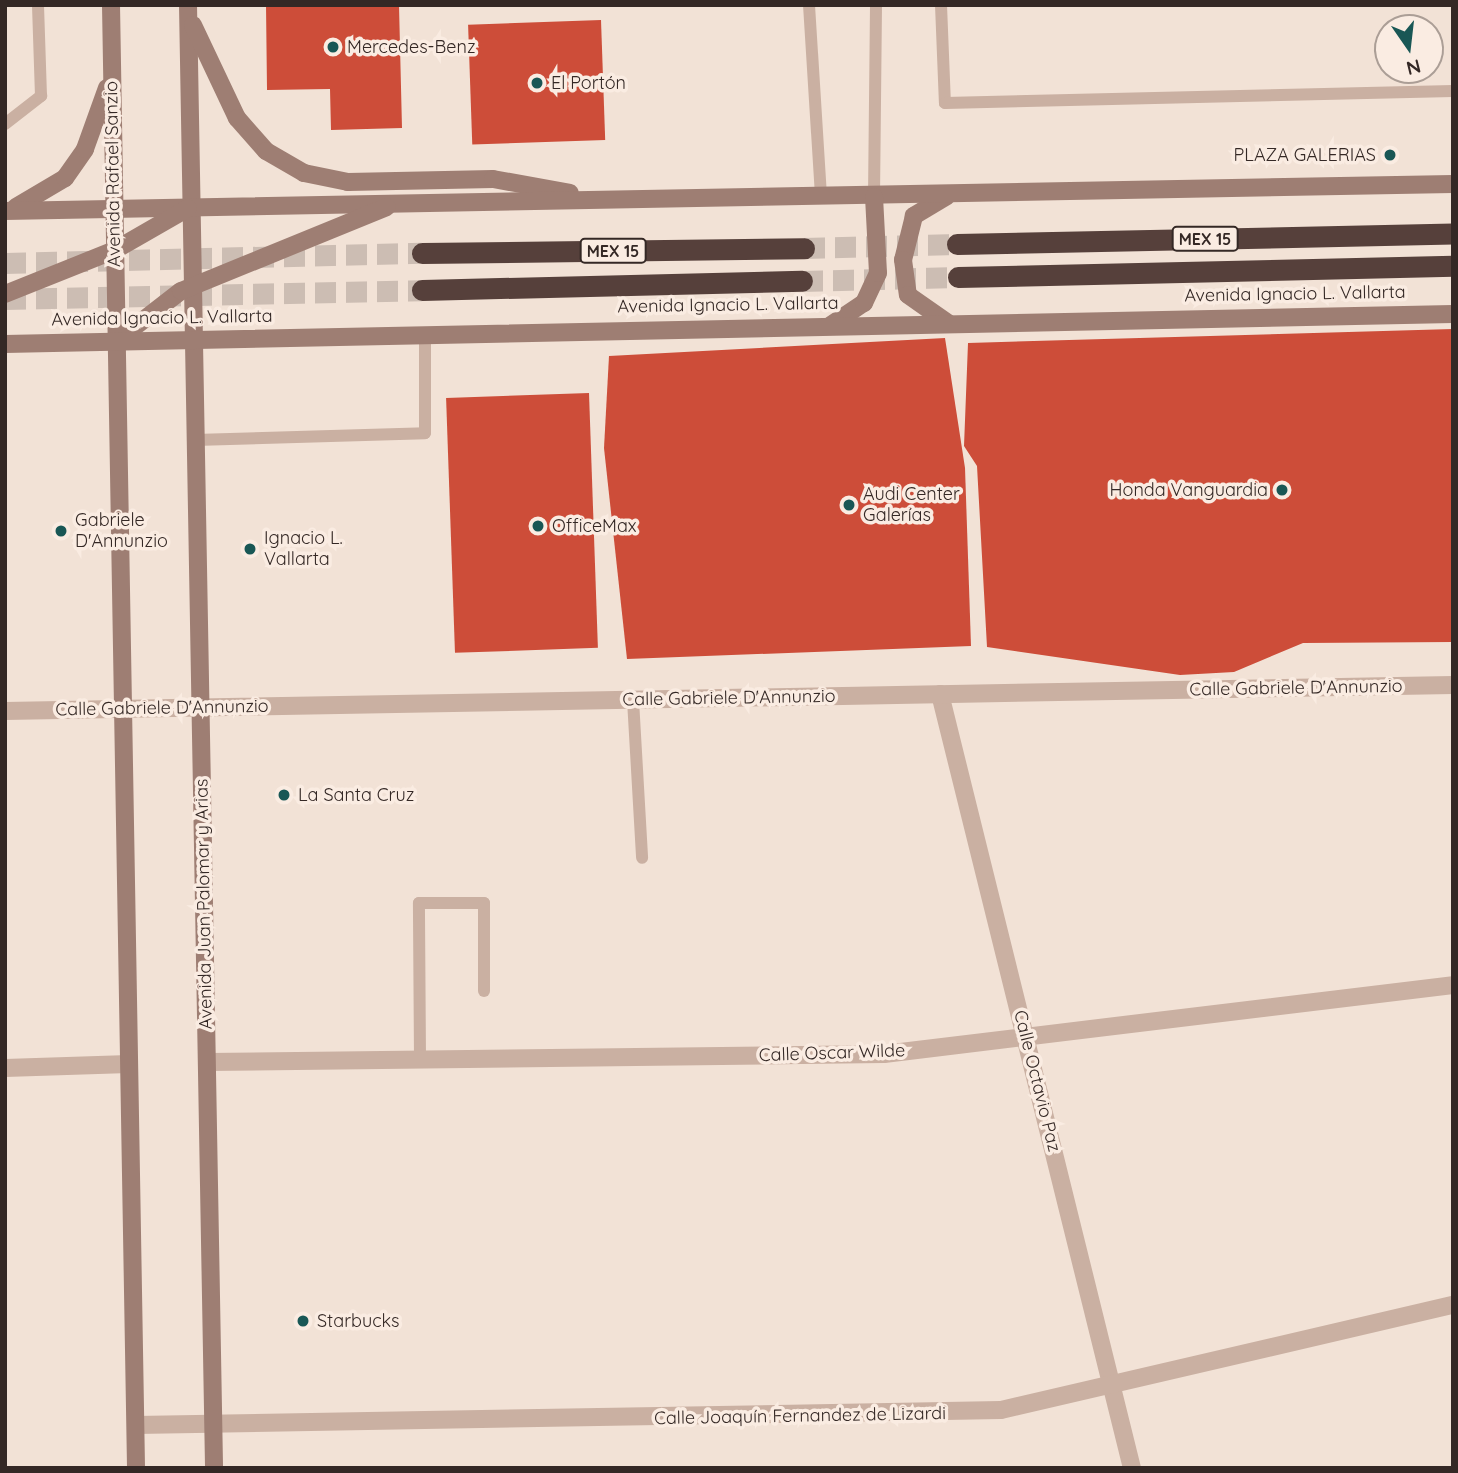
<!DOCTYPE html>
<html>
<head>
<meta charset="utf-8">
<style>
	body { margin:0 }
	#map { position:relative; width:1458px; height:1473px; overflow:hidden; background:#f2e2d6; font-family:Quicksand,sans-serif }
	div>[style] { position:absolute }
	.building>* { inset:0; background:#cd4d39; transform-origin:0 0 }
	.highway-tunnel>* { height:21px; margin-top:-10.5px; transform-origin:0; background:repeating-linear-gradient(90deg,#ccbdb3 0 21px,transparent 0 31px) }
	.lane>* { height:12px; margin:-6px; padding:0 6px; transform-origin:6px; border-radius:6px; background:#cab0a2 }
	.street>* { height:18px; margin:-9px; padding:0 9px; transform-origin:9px; border-radius:9px; background:#cab0a2 }
	.secondary>* { height:18px; margin:-9px; padding:0 9px; transform-origin:9px; border-radius:9px; background:#9e7e73 }
	.highway>* { height:21px; margin:-10.5px; padding:0 10.5px; transform-origin:10.5px; border-radius:10.5px; background:#56403b }
	.dots>* { width:19px; height:19px; translate:-50% -50%; box-sizing:border-box; border:4px solid #faece2; border-radius:50% }
	span { translate:-50% -50%; white-space:nowrap; text-align:center; line-height:1.15; -webkit-text-stroke:7px #faece2; paint-order:stroke }
	.shield-label span { padding:2px 5px; background:#faece2; border:2px solid; border-radius:5px; -webkit-text-stroke-width:0 }
	.shield-label { font-size:16px; color:#342825; font-weight:700 }
	.poi-label { font-size:18px; color:#342825 }
	.left { translate:0 -50%; text-align:left }
	.right { translate:-100% -50%; text-align:right }
	.street-label { font-size:18px; color:#342825 }
	.frame { position:absolute; inset:0; border:7px solid #342825; pointer-events:none }
	.north { position:absolute; left:1374px; top:14px; width:70px; height:70px; box-sizing:border-box; background:#faece2; border:2px solid #ab9e96; border-radius:50%; rotate:166deg; font-size:19px; font-weight:700; line-height:28px; text-align:center; color:#342825 }
	.north::after { content:''; display:block; margin:auto; width:24px; height:32px; background:#195755; clip-path:polygon(50% 0,100% 100%,50% 72%,0 100%) }
</style>
</head>
<body>
<div id="map">
	<div class="building">
		<i style="clip-path:polygon(266px 5px,399px 5px,402px 128px,331px 130px,330px 89px,267px 90px)"></i>
		<i style="left:601px;top:20px;width:120px;height:133px;rotate:88deg"></i>
		<i style="clip-path:polygon(1453px 329px,1453px 642px,1303px 643px,1234px 672px,1180px 675px,987px 647px,977px 466px,964px 446px,968px 343px)"></i>
		<i style="clip-path:polygon(945px 338px,965px 468px,971px 646px,627px 659px,604px 448px,609px 356px)"></i>
		<i style="left:589px;top:393px;width:255px;height:143px;rotate:88deg"></i>
	</div>
	<div class="highway-tunnel">
		<i style="left:804px;top:248px;width:153px;rotate:-1.5deg"></i>
		<i style="left:5px;top:263px;width:417px;rotate:-1.4deg"></i>
		<i style="left:802px;top:281px;width:156px;rotate:-1.5deg"></i>
		<i style="left:5px;top:299px;width:417px;rotate:-1.2deg"></i>
	</div>
	<div class="lane">
		<i style="left:809px;top:5px;width:193px;rotate:86.4deg"></i>
		<i style="left:941px;top:5px;width:98px;rotate:87.7deg"></i>
		<i style="left:945px;top:103px;width:508px;rotate:-1.35deg"></i>
		<i style="left:5px;top:124px;width:46px;rotate:-37.9deg"></i>
		<i style="left:41px;top:96px;width:91px;rotate:-91.9deg"></i>
		<i style="left:874px;top:197px;width:192px;rotate:-89.4deg"></i>
		<i style="left:195px;top:440px;width:230px;rotate:-1.7deg"></i>
		<i style="left:425px;top:433px;width:98px;rotate:-90deg"></i>
		<i style="left:633px;top:700px;width:158px;rotate:86.7deg"></i>
		<i style="left:420px;top:1059px;width:156px;rotate:-90.4deg"></i>
		<i style="left:419px;top:903px;width:65px"></i>
		<i style="left:484px;top:903px;width:88px;rotate:90deg"></i>
	</div>
	<div class="street">
		<i style="left:940px;top:694px;width:797px;rotate:76.07deg"></i>
		<i style="left:5px;top:711px;width:1448px;rotate:-1.03deg"></i>
		<i style="left:207px;top:1062px;width:677px;rotate:-0.68deg"></i>
		<i style="left:884px;top:1054px;width:573px;rotate:-6.91deg"></i>
		<i style="left:5px;top:1068px;width:124px;rotate:-1.8deg"></i>
		<i style="left:136px;top:1425px;width:865px;rotate:-0.99deg"></i>
		<i style="left:1001px;top:1410px;width:464px;rotate:-13.1deg"></i>
	</div>
	<div class="secondary">
		<i style="left:111px;top:5px;width:1463px;rotate:89.02deg"></i>
		<i style="left:188px;top:5px;width:1463px;rotate:88.98deg"></i>
		<i style="left:193px;top:25px;width:103px;rotate:64.7deg"></i>
		<i style="left:237px;top:118px;width:44px;rotate:48.7deg"></i>
		<i style="left:266px;top:151px;width:44px;rotate:30.1deg"></i>
		<i style="left:304px;top:173px;width:45px;rotate:11.6deg"></i>
		<i style="left:348px;top:182px;width:145px;rotate:-1.2deg"></i>
		<i style="left:493px;top:179px;width:78px;rotate:10.3deg"></i>
		<i style="left:947px;top:196px;width:39px;rotate:149deg"></i>
		<i style="left:914px;top:216px;width:45px;rotate:104deg"></i>
		<i style="left:903px;top:260px;width:35px;rotate:82deg"></i>
		<i style="left:908px;top:295px;width:49px;rotate:35deg"></i>
		<i style="left:16px;top:207px;width:57px;rotate:-30.6deg"></i>
		<i style="left:65px;top:178px;width:35px;rotate:-55deg"></i>
		<i style="left:85px;top:149px;width:65px;rotate:-70.2deg"></i>
		<i style="left:5px;top:211px;width:1448px;rotate:-1.07deg"></i>
		<i style="left:5px;top:294px;width:118px;rotate:-21.8deg"></i>
		<i style="left:115px;top:250px;width:84px;rotate:-29.9deg"></i>
		<i style="left:831px;top:325px;width:40px;rotate:-34deg"></i>
		<i style="left:864px;top:303px;width:33px;rotate:-65deg"></i>
		<i style="left:878px;top:273px;width:76px;rotate:-93deg"></i>
		<i style="left:115px;top:342px;width:83px;rotate:-37.7deg"></i>
		<i style="left:181px;top:291px;width:222px;rotate:-22.2deg"></i>
		<i style="left:5px;top:344px;width:1448px;rotate:-1.19deg"></i>
	</div>
	<div class="highway">
		<i style="left:957px;top:244px;width:496px;rotate:-1.2deg"></i>
		<i style="left:422px;top:253px;width:382px;rotate:-0.7deg"></i>
		<i style="left:958px;top:277px;width:495px;rotate:-1.3deg"></i>
		<i style="left:422px;top:290px;width:380px;rotate:-1.4deg"></i>
	</div>
	<div class="dots">
		<i style="left:333px;top:47px;background:#195755"></i>
		<i style="left:537px;top:83px;background:#195755"></i>
		<i style="left:1390px;top:155px;background:#195755"></i>
		<i style="left:1282px;top:490px;background:#195755"></i>
		<i style="left:849px;top:505px;background:#195755"></i>
		<i style="left:538px;top:526px;background:#195755"></i>
		<i style="left:61px;top:531px;background:#195755"></i>
		<i style="left:250px;top:549px;background:#195755"></i>
		<i style="left:284px;top:795px;background:#195755"></i>
		<i style="left:303px;top:1321px;background:#195755"></i>
	</div>
	<div class="shield-label">
		<span style="left:1205px;top:239px">MEX 15</span>
		<span style="left:613px;top:251px">MEX 15</span>
	</div>
	<div class="poi-label">
		<span class="left" style="left:347px;top:47px">Mercedes-Benz</span>
		<span class="left" style="left:551px;top:83px">El Portón</span>
		<span class="right" style="left:1376px;top:155px">PLAZA GALERIAS</span>
		<span class="right" style="left:1268px;top:490px">Honda Vanguardia</span>
		<span class="left" style="left:863px;top:505px">Audi Center<br>Galerías</span>
		<span class="left" style="left:75px;top:531px">Gabriele<br>D'Annunzio</span>
		<span class="left" style="left:552px;top:526px">OfficeMax</span>
		<span class="left" style="left:264px;top:549px">Ignacio L.<br>Vallarta</span>
		<span class="left" style="left:298px;top:795px">La Santa Cruz</span>
		<span class="left" style="left:317px;top:1321px">Starbucks</span>
	</div>
	<div class="street-label">
		<span style="left:113px;top:174px;rotate:-91deg">Avenida Rafael Sanzio</span>
		<span style="left:1295px;top:294px;rotate:-1deg">Avenida Ignacio L. Vallarta</span>
		<span style="left:728px;top:305px;rotate:-1deg">Avenida Ignacio L. Vallarta</span>
		<span style="left:162px;top:318px;rotate:-1deg">Avenida Ignacio L. Vallarta</span>
		<span style="left:1296px;top:688px;rotate:-1deg">Calle Gabriele D'Annunzio</span>
		<span style="left:729px;top:698px;rotate:-1deg">Calle Gabriele D'Annunzio</span>
		<span style="left:162px;top:708px;rotate:-1deg">Calle Gabriele D'Annunzio</span>
		<span style="left:204px;top:904px;rotate:-91deg">Avenida Juan Palomar y Arias</span>
		<span style="left:832px;top:1053px;rotate:-2deg">Calle Oscar Wilde</span>
		<span style="left:1037px;top:1081px;rotate:76deg">Calle Octavio Paz</span>
		<span style="left:800px;top:1416px;rotate:-1deg">Calle Joaquín Fernandez de Lizardi</span>
	</div>
	<div class="frame"></div>
	<div class="north">N</div>
</div>
</body>
</html>
